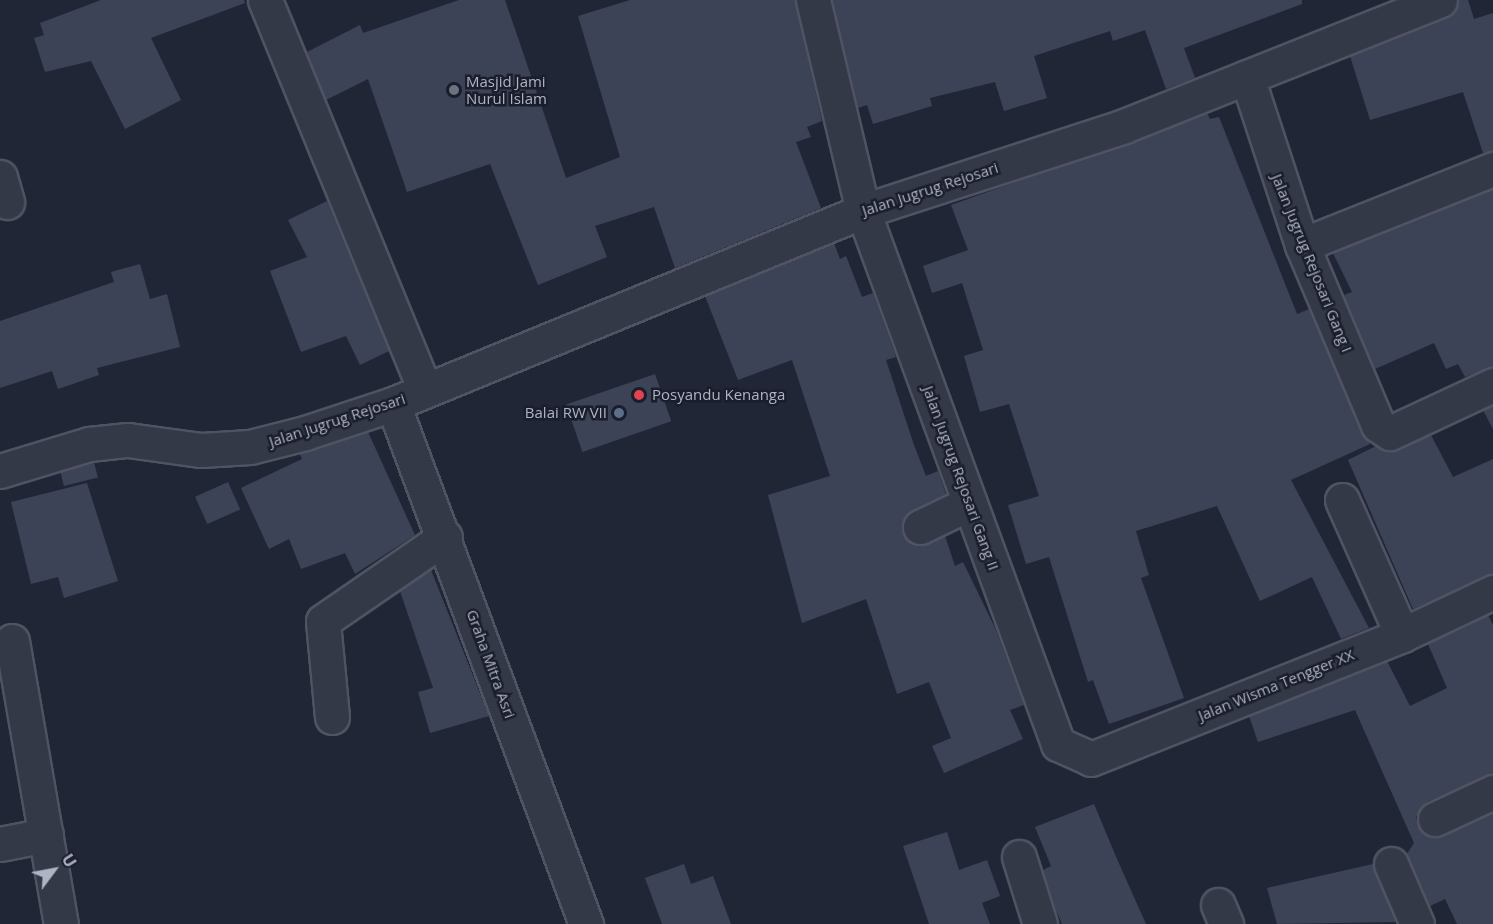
<!DOCTYPE html>
<html>
<head>
<meta charset="utf-8">
<style>
	body { margin:0 }
	#map { position:relative; width:1493px; height:924px; overflow:hidden; background:#212637; font-family:"Open Sans",sans-serif }
	div>[style] { position:absolute }
	.building>* { inset:0; background:#3d4357; transform-origin:0 0 }
	.roads { filter:drop-shadow(2px 0 #4f5362) drop-shadow(-2px 0 #4f5362) drop-shadow(0 2px #4f5362) drop-shadow(0 -2px #4f5362) }
	.minor>* { height:33px; margin:-16.5px; padding:0 16.5px; transform-origin:16.5px; border-radius:16.5px; background:#343948 }
	.dots>* { width:16px; height:16px; translate:-50% -50%; box-sizing:border-box; border:3px solid #1a1e2c; border-radius:50% }
	span { translate:-50% -50%; white-space:nowrap; text-align:center; line-height:1.15; -webkit-text-stroke:5px #1a1e2c; paint-order:stroke }
	.poi-label { font-size:15px; color:#afb3c4 }
	.left { translate:0 -50%; text-align:left }
	.right { translate:-100% -50%; text-align:right }
	.street-label { font-size:15px; color:#afb3c4 }
	.north { position:absolute; left:24px; top:840px; width:60px; height:60px; -webkit-text-stroke:4px #1a1e2c; paint-order:stroke; rotate:58deg; font-size:16px; font-weight:700; line-height:24px; text-align:center; color:#afb3c4 }
	.north::after { content:''; display:block; margin:auto; width:21px; height:27px; background:#afb3c4; clip-path:polygon(50% 0,100% 100%,50% 72%,0 100%) }
</style>
</head>
<body>
<div id="map">
	<div class="building">
		<i style="clip-path:polygon(101px 0,244px 0,245px 3px,151px 38px,181px 100px,125px 129px,91px 61px,45px 72px,34px 38px,44px 35px,40px 23px)"></i>
		<i style="clip-path:polygon(459px 0,505px 0,566px 178px,620px 157px,578px 16px,630px 0,795px 0,822px 121px,807px 127px,811px 137px,796px 142px,821px 208px,675px 268px,654px 207px,595px 226px,607px 257px,538px 285px,490px 164px,407px 192px,368px 79px,326px 100px,307px 52px,360px 25px,363px 33px)"></i>
		<i style="clip-path:polygon(832px 0,1302px 0,1302px 4px,1184px 48px,1195px 78px,1166px 89px,1145px 30px,1113px 41px,1110px 31px,1034px 56px,1047px 98px,1004px 111px,995px 82px,930px 98px,932px 106px,873px 124px,867px 105px,858px 108px)"></i>
		<i style="clip-path:polygon(1458px 0,1468px 0,1474px 19px,1493px 13px,1493px 151px,1483px 153px,1463px 92px,1370px 120px,1350px 56px,1447px 17px)"></i>
		<i style="clip-path:polygon(1207px 113px,1210px 119px,1219px 117px,1297px 314px,1309px 309px,1370px 444px,1291px 480px,1369px 628px,1341px 639px,1312px 577px,1260px 601px,1217px 506px,1136px 531px,1149px 575px,1141px 578px,1184px 698px,1109px 724px,1093px 680px,1088px 682px,1049px 557px,1026px 564px,1008px 505px,1039px 496px,1009px 404px,980px 412px,964px 356px,983px 350px,962px 283px,932px 293px,923px 266px,968px 250px,951px 205px)"></i>
		<i style="clip-path:polygon(1493px 189px,1493px 367px,1465px 377px,1458px 364px,1446px 369px,1434px 343px,1375px 369px,1344px 295px,1352px 292px,1333px 253px)"></i>
		<i style="clip-path:polygon(327px 201px,389px 351px,360px 365px,346px 336px,301px 352px,270px 271px,307px 257px,288px 220px)"></i>
		<i style="clip-path:polygon(834px 243px,840px 259px,846px 256px,862px 297px,873px 293px,896px 357px,886px 360px,914px 445px,926px 476px,938px 471px,946px 494px,905px 516px,903px 535px,919px 546px,945px 536px,955px 566px,963px 562px,996px 630px,1024px 705px,1010px 710px,1023px 739px,944px 773px,932px 746px,951px 738px,929px 682px,897px 694px,866px 599px,802px 623px,768px 495px,830px 476px,792px 360px,738px 380px,705px 296px)"></i>
		<i style="clip-path:polygon(140px 264px,150px 299px,167px 294px,180px 347px,97px 368px,99px 375px,58px 389px,52px 371px,0 388px,0 321px,114px 282px,111px 272px)"></i>
		<i style="left:655px;top:374px;width:50px;height:94px;rotate:71deg"></i>
		<i style="clip-path:polygon(1493px 406px,1493px 429px,1483px 410px)"></i>
		<i style="clip-path:polygon(368px 432px,415px 535px,355px 574px,345px 553px,301px 569px,289px 539px,269px 549px,241px 488px,302px 459px,300px 454px)"></i>
		<i style="clip-path:polygon(1431px 435px,1453px 477px,1493px 459px,1493px 574px,1413px 609px,1348px 460px,1376px 446px,1397px 450px)"></i>
		<i style="left:94px;top:462px;width:16px;height:35px;rotate:76deg"></i>
		<i style="left:228px;top:482px;width:30px;height:36px;rotate:66deg"></i>
		<i style="clip-path:polygon(87px 483px,118px 581px,64px 598px,58px 577px,31px 584px,11px 502px)"></i>
		<i style="clip-path:polygon(431px 570px,489px 716px,430px 733px,418px 692px,433px 688px,400px 591px)"></i>
		<i style="clip-path:polygon(1488px 615px,1493px 625px,1493px 774px,1427px 802px,1416px 817px,1418px 827px,1434px 838px,1493px 813px,1493px 924px,1457px 924px,1445px 899px,1430px 906px,1407px 854px,1414px 843px,1355px 710px,1258px 742px,1249px 716px,1387px 661px,1410px 706px,1447px 688px,1428px 644px)"></i>
		<i style="clip-path:polygon(1094px 804px,1117px 859px,1146px 924px,1062px 924px,1055px 908px,1043px 870px,1051px 866px,1035px 827px)"></i>
		<i style="clip-path:polygon(947px 832px,959px 870px,987px 860px,1000px 896px,982px 903px,990px 924px,929px 924px,903px 846px)"></i>
		<i style="clip-path:polygon(684px 864px,691px 884px,713px 876px,731px 924px,662px 924px,645px 878px)"></i>
		<i style="clip-path:polygon(1373px 864px,1396px 922px,1277px 924px,1267px 888px)"></i>
	</div>
	<div class="roads">
		<div class="minor">
			<i style="left:265px;top:0;width:422px;rotate:67.7deg"></i>
			<i style="left:813px;top:0;width:217px;rotate:76.7deg"></i>
			<i style="left:863px;top:211px;width:568px;rotate:69.9deg"></i>
			<i style="left:1058px;top:744px;width:36px;rotate:24deg"></i>
			<i style="left:1091px;top:759px;width:335px;rotate:-21.7deg"></i>
			<i style="left:1402px;top:635px;width:101px;rotate:-25.3deg"></i>
			<i style="left:1247px;top:77px;width:177px;rotate:71.9deg"></i>
			<i style="left:1302px;top:245px;width:195px;rotate:67.1deg"></i>
			<i style="left:1378px;top:425px;width:14px;rotate:34deg"></i>
			<i style="left:1390px;top:433px;width:114px;rotate:-25deg"></i>
			<i style="left:0;top:177px;width:26px;rotate:74deg"></i>
			<i style="left:1302px;top:245px;width:206px;rotate:-21.7deg"></i>
			<i style="left:393px;top:404px;width:555px;rotate:69.64deg"></i>
			<i style="left:0;top:471px;width:93px;rotate:-16.9deg"></i>
			<i style="left:89px;top:444px;width:39px;rotate:-6deg"></i>
			<i style="left:128px;top:440px;width:74px;rotate:7.8deg"></i>
			<i style="left:201px;top:450px;width:49px;rotate:-3.5deg"></i>
			<i style="left:250px;top:447px;width:57px;rotate:-14.3deg"></i>
			<i style="left:305px;top:433px;width:93px;rotate:-18.2deg"></i>
			<i style="left:393px;top:404px;width:508px;rotate:-22.32deg"></i>
			<i style="left:863px;top:211px;width:274px;rotate:-18deg"></i>
			<i style="left:1124px;top:126px;width:340px;rotate:-21.7deg"></i>
			<i style="left:1342px;top:500px;width:148px;rotate:66deg"></i>
			<i style="left:920px;top:527px;width:55px;rotate:-25.6deg"></i>
			<i style="left:12px;top:641px;width:287px;rotate:80.2deg"></i>
			<i style="left:332px;top:717px;width:96px;rotate:-95.4deg"></i>
			<i style="left:323px;top:621px;width:148px;rotate:-34.5deg"></i>
			<i style="left:1435px;top:819px;width:64px;rotate:-25deg"></i>
			<i style="left:0;top:844px;width:47px;rotate:-11.1deg"></i>
			<i style="left:1019px;top:857px;width:70px;rotate:72.6deg"></i>
			<i style="left:1391px;top:864px;width:65px;rotate:66.6deg"></i>
			<i style="left:1218px;top:905px;width:21px;rotate:67deg"></i>
		</div>
	</div>
	<div class="dots">
		<i style="left:454px;top:90px;background:#6b7280"></i>
		<i style="left:639px;top:395px;background:#e0444e"></i>
		<i style="left:619px;top:413px;background:#5c6f8a"></i>
	</div>
	<div class="poi-label">
		<span class="left" style="left:466px;top:90px">Masjid Jami<br>Nurul Islam</span>
		<span class="left" style="left:652px;top:395px">Posyandu Kenanga</span>
		<span class="right" style="left:607px;top:413px">Balai RW VII</span>
	</div>
	<div class="street-label">
		<span style="left:930px;top:189px;rotate:-18deg">Jalan Jugrug Rejosari</span>
		<span style="left:1312px;top:263px;rotate:68deg">Jalan Jugrug Rejosari Gang I</span>
		<span style="left:337px;top:420px;rotate:-18deg">Jalan Jugrug Rejosari</span>
		<span style="left:961px;top:478px;rotate:70deg">Jalan Jugrug Rejosari Gang II</span>
		<span style="left:491px;top:664px;rotate:70deg">Graha Mitra Asri</span>
		<span style="left:1276px;top:685px;rotate:-22deg">Jalan Wisma Tengger XX</span>
	</div>
	<div class="north">U</div>
</div>
</body>
</html>
